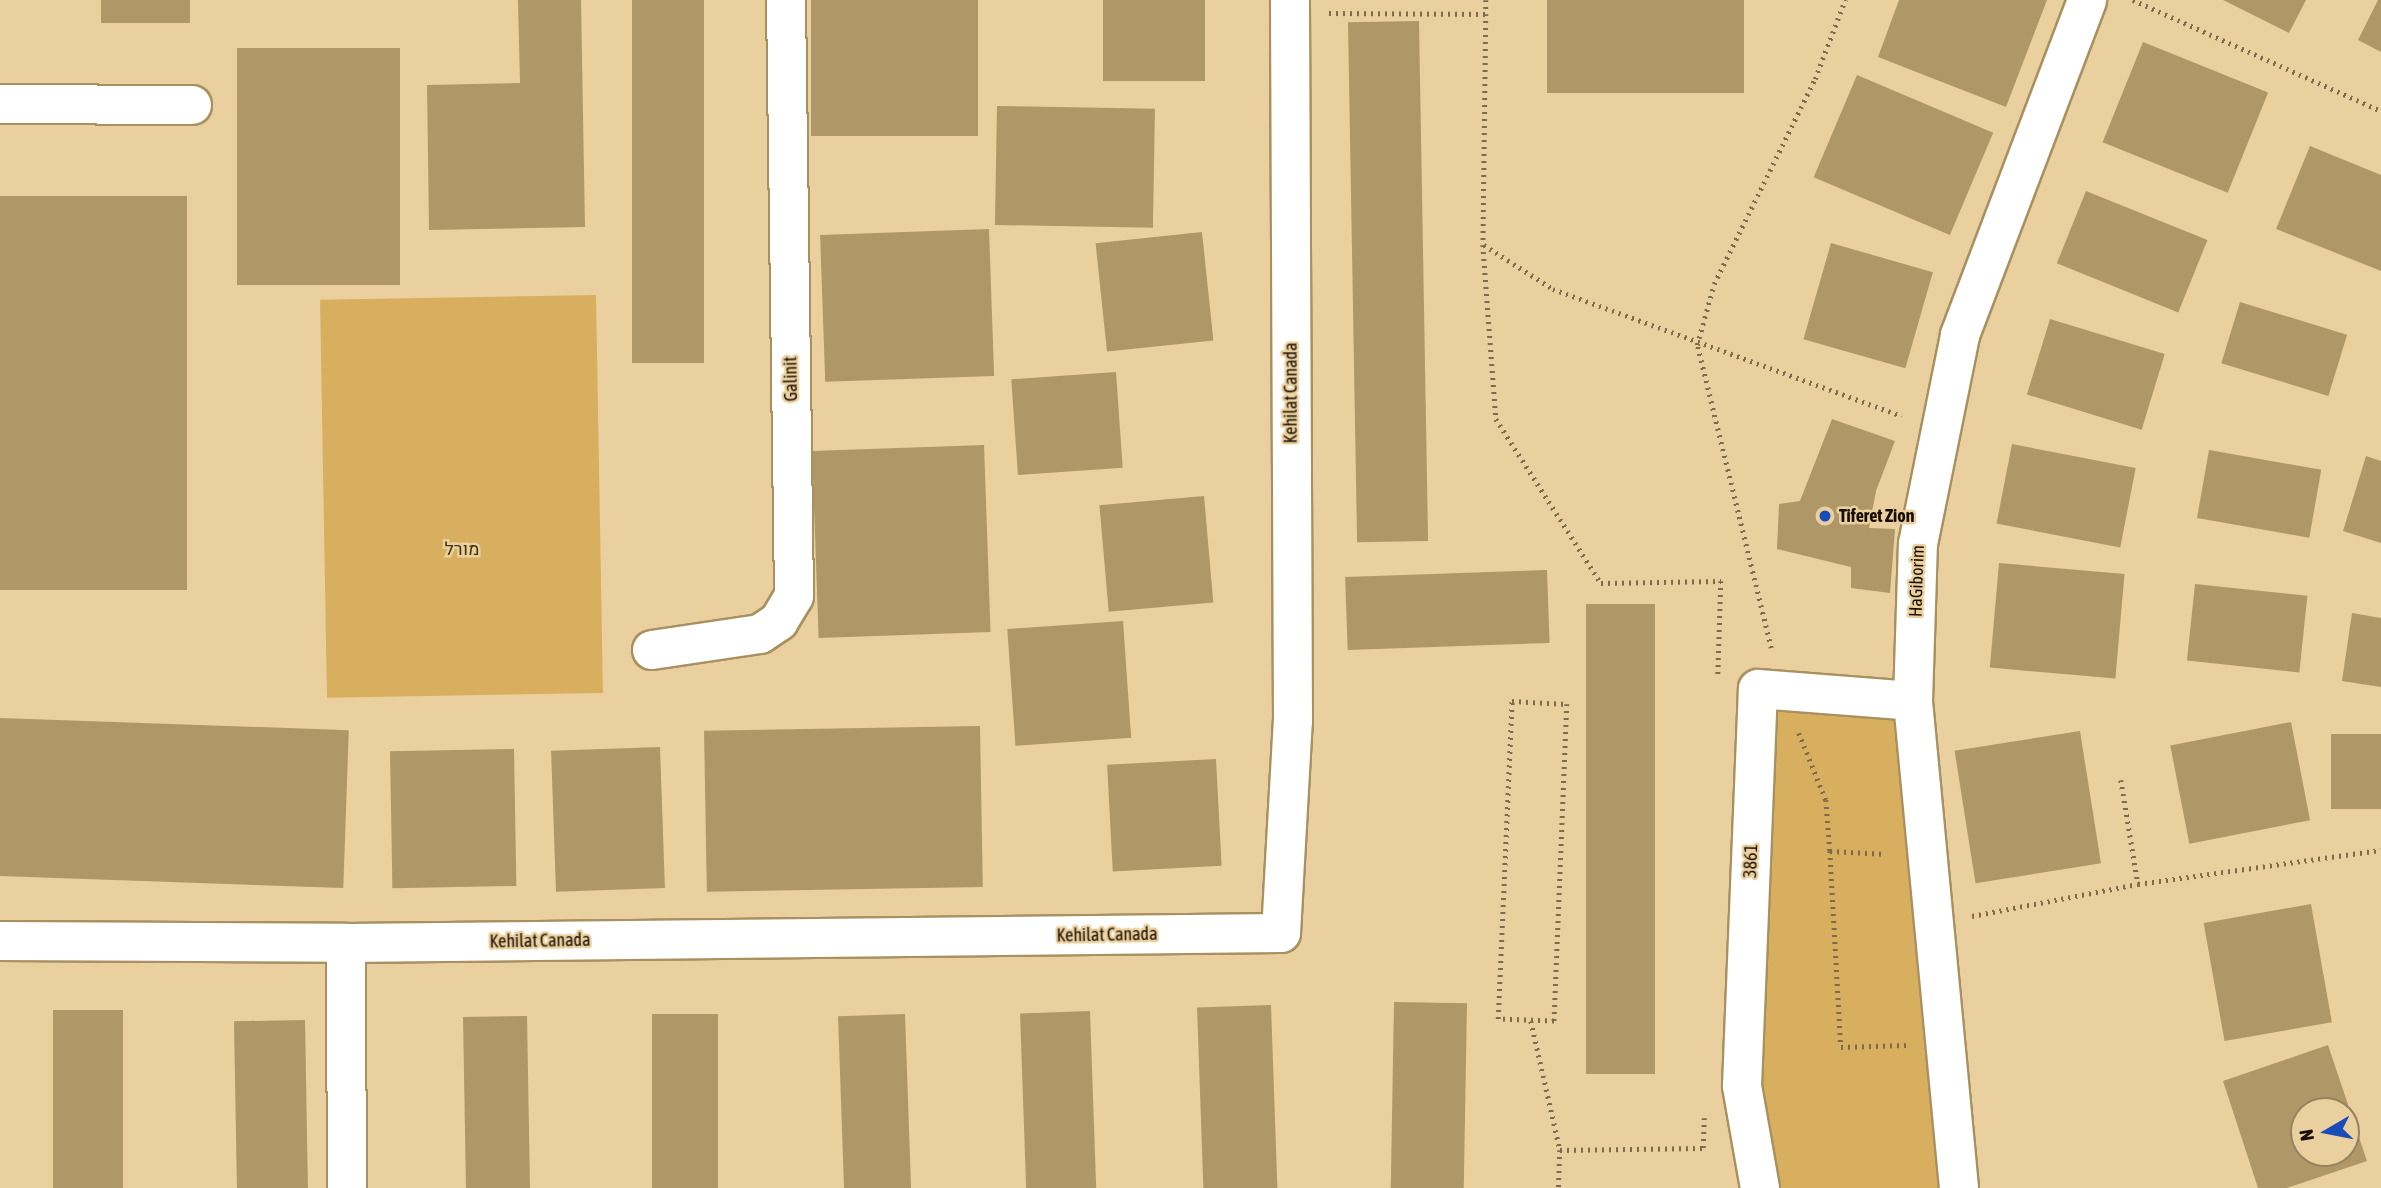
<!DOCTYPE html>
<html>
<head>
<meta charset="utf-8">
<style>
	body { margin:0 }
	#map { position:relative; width:2381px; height:1188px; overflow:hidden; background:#ebd09f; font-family:"Asap Condensed",Heebo,sans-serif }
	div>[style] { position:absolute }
	.green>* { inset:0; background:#d7af5e; transform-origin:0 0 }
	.building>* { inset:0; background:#b09767; transform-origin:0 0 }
	.path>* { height:4.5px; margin-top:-2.25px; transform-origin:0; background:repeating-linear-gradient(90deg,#7d6b4c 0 2px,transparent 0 7px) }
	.roads { filter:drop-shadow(2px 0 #a99060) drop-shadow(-2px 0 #a99060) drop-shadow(0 2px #a99060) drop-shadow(0 -2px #a99060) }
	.minor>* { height:38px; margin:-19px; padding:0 19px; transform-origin:19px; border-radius:19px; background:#fff }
	.dots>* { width:19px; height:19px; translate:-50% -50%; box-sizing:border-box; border:4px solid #ebd09f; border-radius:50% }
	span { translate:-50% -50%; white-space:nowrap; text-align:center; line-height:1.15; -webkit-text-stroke:5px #ebd09f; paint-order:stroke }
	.street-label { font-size:18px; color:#180e00 }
	.poi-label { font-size:18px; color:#180e00; font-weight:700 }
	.left { translate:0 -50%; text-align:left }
	.park-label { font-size:18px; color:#45330d }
	.north { position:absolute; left:2290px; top:1097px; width:70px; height:70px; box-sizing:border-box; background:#ebd09f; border:2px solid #97825f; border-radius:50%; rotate:260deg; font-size:19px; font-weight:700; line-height:28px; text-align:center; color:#180e00 }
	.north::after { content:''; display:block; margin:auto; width:24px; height:32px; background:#194cb8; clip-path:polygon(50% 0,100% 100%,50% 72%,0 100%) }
</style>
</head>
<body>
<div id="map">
	<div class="green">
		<i style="left:596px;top:295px;width:398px;height:276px;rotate:89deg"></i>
		<i style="clip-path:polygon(1758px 689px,1913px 701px,1959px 1188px,1760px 1188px)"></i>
	</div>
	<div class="building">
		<i style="left:101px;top:0;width:89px;height:23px"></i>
		<i style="clip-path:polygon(518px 0,581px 0,585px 227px,429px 230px,427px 85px,520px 83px)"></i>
		<i style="left:632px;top:0;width:72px;height:363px"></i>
		<i style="left:811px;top:0;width:167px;height:136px"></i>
		<i style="left:1103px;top:0;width:102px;height:81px"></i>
		<i style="left:1547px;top:0;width:197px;height:93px"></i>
		<i style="clip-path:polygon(1899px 0,2047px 0,2006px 107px,1878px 57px)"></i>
		<i style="clip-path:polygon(2223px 0,2306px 0,2289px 33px)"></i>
		<i style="clip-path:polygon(2378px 0,2381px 0,2381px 52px,2358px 40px)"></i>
		<i style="left:1419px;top:21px;width:520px;height:71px;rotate:89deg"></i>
		<i style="left:2143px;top:42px;width:135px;height:108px;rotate:22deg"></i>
		<i style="left:237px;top:48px;width:163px;height:237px"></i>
		<i style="left:1857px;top:75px;width:148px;height:111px;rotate:23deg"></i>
		<i style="left:997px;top:106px;width:158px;height:119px;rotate:1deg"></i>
		<i style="clip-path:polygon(2310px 146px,2381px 175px,2381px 271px,2276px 229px)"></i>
		<i style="left:2086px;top:191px;width:131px;height:78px;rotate:22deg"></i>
		<i style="left:0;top:196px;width:187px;height:394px"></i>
		<i style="left:989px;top:229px;width:147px;height:169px;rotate:88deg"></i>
		<i style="left:1202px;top:232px;width:109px;height:107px;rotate:84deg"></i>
		<i style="left:1831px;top:243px;width:106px;height:100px;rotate:16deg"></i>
		<i style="left:2240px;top:302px;width:112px;height:64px;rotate:17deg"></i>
		<i style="left:2050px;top:319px;width:120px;height:79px;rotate:17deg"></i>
		<i style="left:1116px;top:372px;width:96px;height:105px;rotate:86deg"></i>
		<i style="clip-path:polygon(1832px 419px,1895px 441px,1876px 491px,1869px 528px,1895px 529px,1890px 593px,1851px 588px,1851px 567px,1777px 549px,1779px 504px,1800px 501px)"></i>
		<i style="left:2012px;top:444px;width:126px;height:81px;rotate:11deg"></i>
		<i style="left:984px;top:445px;width:187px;height:172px;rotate:88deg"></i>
		<i style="left:2209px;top:450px;width:114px;height:69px;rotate:10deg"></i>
		<i style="clip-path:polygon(2366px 456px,2381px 461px,2381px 543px,2343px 531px)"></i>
		<i style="left:1204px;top:496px;width:107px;height:105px;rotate:85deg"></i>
		<i style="left:1999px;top:563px;width:126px;height:105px;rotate:5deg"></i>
		<i style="left:1547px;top:570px;width:73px;height:202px;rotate:88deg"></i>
		<i style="left:2195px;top:584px;width:113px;height:77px;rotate:6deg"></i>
		<i style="left:1586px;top:604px;width:69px;height:470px"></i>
		<i style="clip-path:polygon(2352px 613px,2381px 618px,2381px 687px,2342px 681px)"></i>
		<i style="left:1123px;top:621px;width:117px;height:116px;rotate:86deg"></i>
		<i style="left:0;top:718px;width:349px;height:158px;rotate:2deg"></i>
		<i style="left:2291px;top:722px;width:100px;height:123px;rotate:79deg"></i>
		<i style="left:980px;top:726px;width:161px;height:276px;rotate:89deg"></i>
		<i style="left:2080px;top:731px;width:134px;height:127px;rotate:81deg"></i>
		<i style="left:2381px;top:734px;width:75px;height:50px;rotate:90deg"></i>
		<i style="left:660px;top:747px;width:141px;height:109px;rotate:88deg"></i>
		<i style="left:514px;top:749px;width:137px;height:124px;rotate:89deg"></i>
		<i style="left:1216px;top:759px;width:107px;height:109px;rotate:87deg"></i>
		<i style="left:2311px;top:904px;width:120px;height:109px;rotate:80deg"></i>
		<i style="left:1394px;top:1002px;width:73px;height:186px;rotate:1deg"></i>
		<i style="left:1271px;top:1005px;width:183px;height:74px;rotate:88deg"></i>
		<i style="left:53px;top:1010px;width:70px;height:178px"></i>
		<i style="left:1090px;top:1011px;width:177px;height:70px;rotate:88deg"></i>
		<i style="left:652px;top:1014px;width:66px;height:174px"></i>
		<i style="left:905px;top:1014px;width:174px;height:67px;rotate:88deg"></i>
		<i style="left:527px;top:1016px;width:172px;height:64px;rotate:89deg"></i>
		<i style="left:305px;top:1020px;width:168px;height:71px;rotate:89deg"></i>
		<i style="clip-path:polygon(evenodd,2328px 1045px,2367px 1161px,2287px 1188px,2258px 1188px,2223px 1081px,2328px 1045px,2304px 1111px,2346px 1111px,2346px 1153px,2304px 1153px,2304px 1111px)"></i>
	</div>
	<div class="path">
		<i style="left:1486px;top:0;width:13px;rotate:90deg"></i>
		<i style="left:2133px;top:0;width:272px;rotate:24.1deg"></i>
		<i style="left:1329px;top:13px;width:157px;rotate:0.4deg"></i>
		<i style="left:1486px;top:14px;width:231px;rotate:90.7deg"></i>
		<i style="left:1483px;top:245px;width:174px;rotate:85.7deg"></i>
		<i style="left:1496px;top:419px;width:195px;rotate:57.4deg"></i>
		<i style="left:1601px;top:583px;width:120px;rotate:-1deg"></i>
		<i style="left:1721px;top:581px;width:94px;rotate:91.8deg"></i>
		<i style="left:1484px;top:245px;width:82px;rotate:32.5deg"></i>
		<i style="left:1553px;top:289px;width:371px;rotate:20deg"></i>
		<i style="left:1771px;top:648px;width:312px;rotate:-103.7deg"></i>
		<i style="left:1697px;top:345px;width:63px;rotate:-74.4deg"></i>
		<i style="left:1714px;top:284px;width:229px;rotate:-63.8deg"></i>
		<i style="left:1815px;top:79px;width:85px;rotate:-69.2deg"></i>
		<i style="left:1512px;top:701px;width:55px;rotate:3.1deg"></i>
		<i style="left:1567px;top:704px;width:317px;rotate:92.3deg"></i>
		<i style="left:1554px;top:1021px;width:56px;rotate:-178deg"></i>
		<i style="left:1498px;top:1019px;width:318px;rotate:-87.5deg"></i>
		<i style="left:1799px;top:733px;width:72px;rotate:68.1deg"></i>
		<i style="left:1826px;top:800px;width:51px;rotate:85.5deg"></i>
		<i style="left:1830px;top:851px;width:56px;rotate:3.1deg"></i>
		<i style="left:2121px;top:780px;width:105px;rotate:80.7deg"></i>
		<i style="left:1830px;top:851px;width:196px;rotate:86.8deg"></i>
		<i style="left:1841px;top:1047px;width:65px;rotate:-1.8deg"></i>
		<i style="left:1972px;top:916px;width:169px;rotate:-10.9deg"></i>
		<i style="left:2138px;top:884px;width:245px;rotate:-8deg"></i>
		<i style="left:1531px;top:1021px;width:132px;rotate:77.3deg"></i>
		<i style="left:1560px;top:1150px;width:38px;rotate:92deg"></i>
		<i style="left:1703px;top:1148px;width:30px;rotate:-88deg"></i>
		<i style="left:1560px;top:1150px;width:143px;rotate:-0.8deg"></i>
	</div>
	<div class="roads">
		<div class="minor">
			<i style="left:0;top:104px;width:192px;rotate:0.3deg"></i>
			<i style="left:652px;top:650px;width:109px;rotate:-8.4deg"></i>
			<i style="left:760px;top:634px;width:23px;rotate:-34deg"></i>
			<i style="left:779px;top:621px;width:29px;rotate:-59deg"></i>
			<i style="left:794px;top:596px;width:596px;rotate:-90.77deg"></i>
			<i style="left:0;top:941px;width:346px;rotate:0.3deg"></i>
			<i style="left:346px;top:943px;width:935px;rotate:-0.61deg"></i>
			<i style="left:1281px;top:933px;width:212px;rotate:-86.8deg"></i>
			<i style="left:1293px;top:721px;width:721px;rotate:-90.24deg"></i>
			<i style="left:346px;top:943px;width:245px;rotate:89.8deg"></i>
			<i style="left:1760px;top:1188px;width:104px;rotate:-100deg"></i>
			<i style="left:1742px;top:1086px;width:397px;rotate:-87.7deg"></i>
			<i style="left:1758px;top:689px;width:155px;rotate:4.4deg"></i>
			<i style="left:1959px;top:1188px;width:489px;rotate:-95.4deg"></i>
			<i style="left:1913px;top:701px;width:157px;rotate:-88.2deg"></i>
			<i style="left:1918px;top:544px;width:213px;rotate:-78.6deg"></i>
			<i style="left:1960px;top:335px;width:358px;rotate:-69.2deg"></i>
		</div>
	</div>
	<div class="dots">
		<i style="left:1825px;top:516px;background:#194cb8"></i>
	</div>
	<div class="street-label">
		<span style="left:791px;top:379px;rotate:-91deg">Galinit</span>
		<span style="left:1291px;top:393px;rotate:-90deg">Kehilat Canada</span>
		<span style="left:1917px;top:581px;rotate:-88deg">HaGiborim</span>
		<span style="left:1751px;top:861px;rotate:-88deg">3861</span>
		<span style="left:1107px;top:935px;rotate:-1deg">Kehilat Canada</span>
		<span style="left:540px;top:941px;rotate:-1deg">Kehilat Canada</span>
	</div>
	<div class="poi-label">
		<span class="left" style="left:1839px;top:516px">Tiferet Zion</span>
	</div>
	<div class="park-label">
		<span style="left:462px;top:549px">מורל</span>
	</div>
	<div class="north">N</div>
</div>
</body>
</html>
